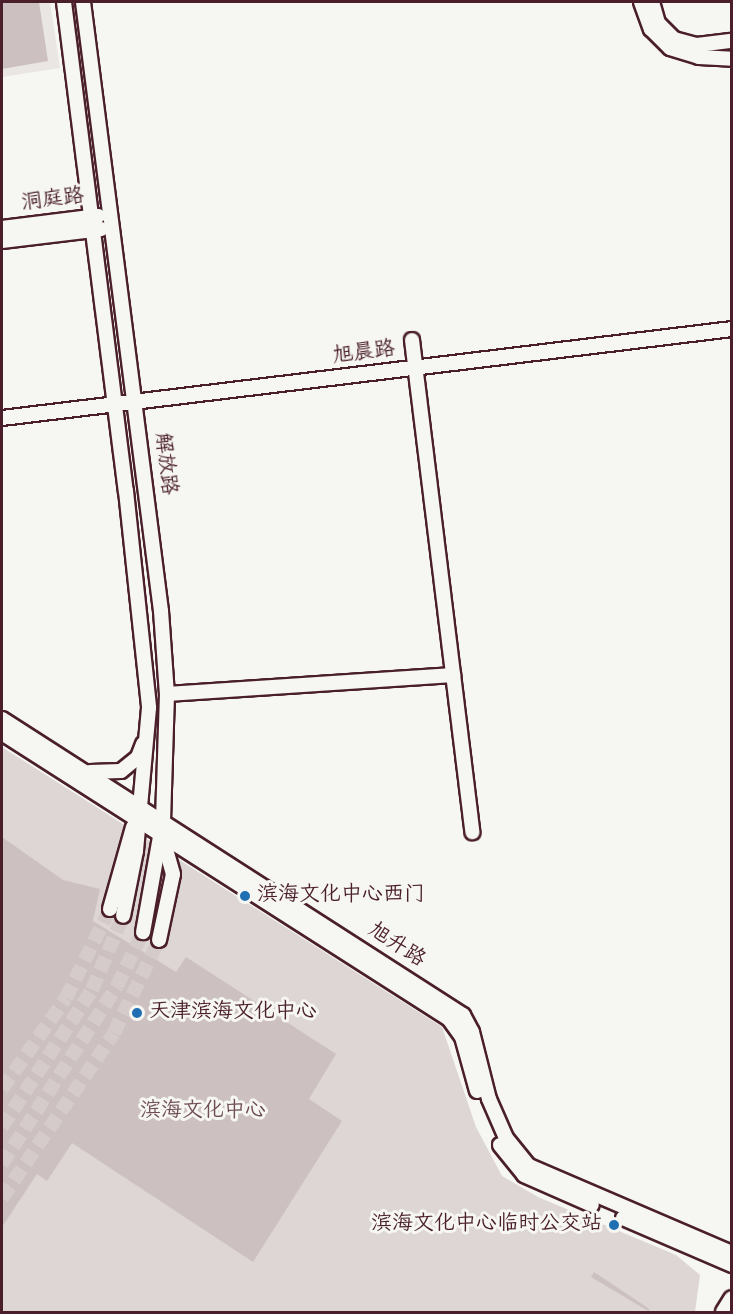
<!DOCTYPE html>
<html>
<head>
<meta charset="utf-8">
<style>
	body { margin:0 }
	#map { position:relative; width:733px; height:1314px; overflow:hidden; background:#f6f6f2; font-family:Dekko,"LXGW WenKai TC",sans-serif }
	div>[style] { position:absolute }
	.built>* { inset:0; background:#e9e6e3 }
	.green>* { inset:0; background:#ddd6d5 }
	.building>* { inset:0; background:#ccc1c0 }
	.minor-tunnel>* { height:14px; margin-top:-7px; transform-origin:0; background:repeating-linear-gradient(90deg,#d4cbca 0 14px,transparent 0 21px) }
	.roads { filter:drop-shadow(2px 0 #4a1f2b) drop-shadow(-2px 0 #4a1f2b) drop-shadow(0 2px #4a1f2b) drop-shadow(0 -2px #4a1f2b) }
	.minor>* { height:14px; margin:-7px; padding:0 7px; transform-origin:7px; border-radius:7px; background:#f6f6f2 }
	.major>* { height:16px; margin:-8px; padding:0 8px; transform-origin:8px; border-radius:8px; background:#f6f6f2 }
	.dots>* { width:16px; height:16px; translate:-50% -50%; box-sizing:border-box; border:3px solid #f6f6f2; border-radius:50% }
	span { translate:-50% -50%; white-space:nowrap; text-align:center; line-height:1.15; -webkit-text-stroke:6px #f6f6f2; paint-order:stroke }
	.street-label { font-size:21px; color:#4a1f2b }
	.poi-label { font-size:21px; color:#4a1f2b }
	.left { translate:0 -50%; text-align:left }
	.right { translate:-100% -50%; text-align:right }
	.park-label { font-size:21px; color:#6f4d56 }
	.frame { position:absolute; inset:0; border:3px solid #4a1f2b; pointer-events:none }
</style>
</head>
<body>
<div id="map">
	<div class="built">
		<i style="clip-path:polygon(2px 2px,50px 2px,60px 68px,2px 77px)"></i>
	</div>
	<div class="green">
		<i style="clip-path:polygon(2px 747px,442px 1027px,476px 1127px,502px 1176px,538px 1197px,676px 1255px,700px 1275px,695px 1312px,2px 1312px)"></i>
	</div>
	<div class="building">
		<i style="clip-path:polygon(2px 2px,39px 2px,48px 61px,2px 69px)"></i>
		<i style="clip-path:polygon(2px 837px,63px 880px,100px 889px,93px 921px,176px 972px,186px 957px,336px 1054px,309px 1099px,342px 1121px,253px 1262px,72px 1143px,47px 1181px,37px 1174px,2px 1227px)"></i>
		<i style="clip-path:polygon(594px 1272px,648px 1308px,650px 1312px,591px 1277px)"></i>
	</div>
	<div class="minor-tunnel">
		<i style="left:2px;top:1089px;width:111px;rotate:-54.9deg"></i>
		<i style="left:66px;top:998px;width:99px;rotate:-63.7deg"></i>
		<i style="left:2px;top:1127px;width:164px;rotate:-56.7deg"></i>
		<i style="left:92px;top:990px;width:80px;rotate:-67.3deg"></i>
		<i style="left:2px;top:1164px;width:212px;rotate:-57.1deg"></i>
		<i style="left:117px;top:986px;width:60px;rotate:-64.3deg"></i>
		<i style="left:2px;top:1198px;width:199px;rotate:-55.8deg"></i>
		<i style="left:114px;top:1033px;width:103px;rotate:-64.2deg"></i>
	</div>
	<div class="roads">
		<div class="minor">
			<i style="left:64px;top:2px;width:493px;rotate:82.8deg"></i>
			<i style="left:126px;top:491px;width:218px;rotate:83.9deg"></i>
			<i style="left:149px;top:708px;width:144px;rotate:95.2deg"></i>
			<i style="left:136px;top:851px;width:66px;rotate:101.3deg"></i>
			<i style="left:83px;top:2px;width:614px;rotate:82.7deg"></i>
			<i style="left:161px;top:611px;width:83px;rotate:85.9deg"></i>
			<i style="left:167px;top:694px;width:126px;rotate:91.8deg"></i>
			<i style="left:163px;top:820px;width:114px;rotate:100.1deg"></i>
			<i style="left:641px;top:2px;width:29px;rotate:70deg"></i>
			<i style="left:651px;top:29px;width:27px;rotate:45deg"></i>
			<i style="left:670px;top:48px;width:30px;rotate:17deg"></i>
			<i style="left:699px;top:57px;width:33px;rotate:3deg"></i>
			<i style="left:652px;top:2px;width:22px;rotate:74deg"></i>
			<i style="left:658px;top:23px;width:23px;rotate:45deg"></i>
			<i style="left:674px;top:39px;width:24px;rotate:15deg"></i>
			<i style="left:697px;top:45px;width:35px;rotate:-7deg"></i>
			<i style="left:2px;top:228px;width:97px;rotate:-7.1deg"></i>
			<i style="left:2px;top:241px;width:100px;rotate:-6.9deg"></i>
			<i style="left:412px;top:340px;width:496px;rotate:83deg"></i>
			<i style="left:2px;top:418px;width:735px;rotate:-6.95deg"></i>
			<i style="left:167px;top:694px;width:287px;rotate:-3.8deg"></i>
			<i style="left:2px;top:719px;width:548px;rotate:32.7deg"></i>
			<i style="left:463px;top:1015px;width:19px;rotate:62deg"></i>
			<i style="left:472px;top:1032px;width:69px;rotate:75.8deg"></i>
			<i style="left:489px;top:1099px;width:43px;rotate:66.4deg"></i>
			<i style="left:506px;top:1138px;width:36px;rotate:51deg"></i>
			<i style="left:529px;top:1166px;width:221px;rotate:23.2deg"></i>
			<i style="left:2px;top:733px;width:531px;rotate:32.61deg"></i>
			<i style="left:449px;top:1019px;width:22px;rotate:54deg"></i>
			<i style="left:462px;top:1037px;width:56px;rotate:74.5deg"></i>
			<i style="left:90px;top:772px;width:31px;rotate:-2deg"></i>
			<i style="left:121px;top:771px;width:22px;rotate:-39deg"></i>
			<i style="left:138px;top:757px;width:14px;rotate:-69deg"></i>
			<i style="left:110px;top:909px;width:85px;rotate:-74.3deg"></i>
			<i style="left:159px;top:940px;width:67px;rotate:-78deg"></i>
			<i style="left:173px;top:874px;width:41px;rotate:-105.8deg"></i>
			<i style="left:500px;top:1145px;width:38px;rotate:51deg"></i>
			<i style="left:524px;top:1175px;width:74px;rotate:23.8deg"></i>
			<i style="left:623px;top:1218px;width:119px;rotate:23.3deg"></i>
		</div>
		<div class="major">
			<i style="left:724px;top:1312px;width:15px;rotate:-58deg"></i>
		</div>
	</div>
	<div class="dots">
		<i style="left:245px;top:896px;background:#1f6fb2"></i>
		<i style="left:137px;top:1013px;background:#1f6fb2"></i>
		<i style="left:614px;top:1225px;background:#1f6fb2"></i>
	</div>
	<div class="street-label">
		<span style="left:53px;top:201px;rotate:-7deg">洞庭路</span>
		<span style="left:364px;top:354px;rotate:-7deg">旭晨路</span>
		<span style="left:164px;top:464px;rotate:83deg">解放路</span>
		<span style="left:396px;top:946px;rotate:33deg">旭升路</span>
	</div>
	<div class="poi-label">
		<span class="left" style="left:257px;top:896px">滨海文化中心西门</span>
		<span class="left" style="left:149px;top:1013px">天津滨海文化中心</span>
		<span class="right" style="left:602px;top:1225px">滨海文化中心临时公交站</span>
	</div>
	<div class="park-label">
		<span style="left:203px;top:1112px">滨海文化中心</span>
	</div>
	<div class="frame"></div>
</div>
</body>
</html>
